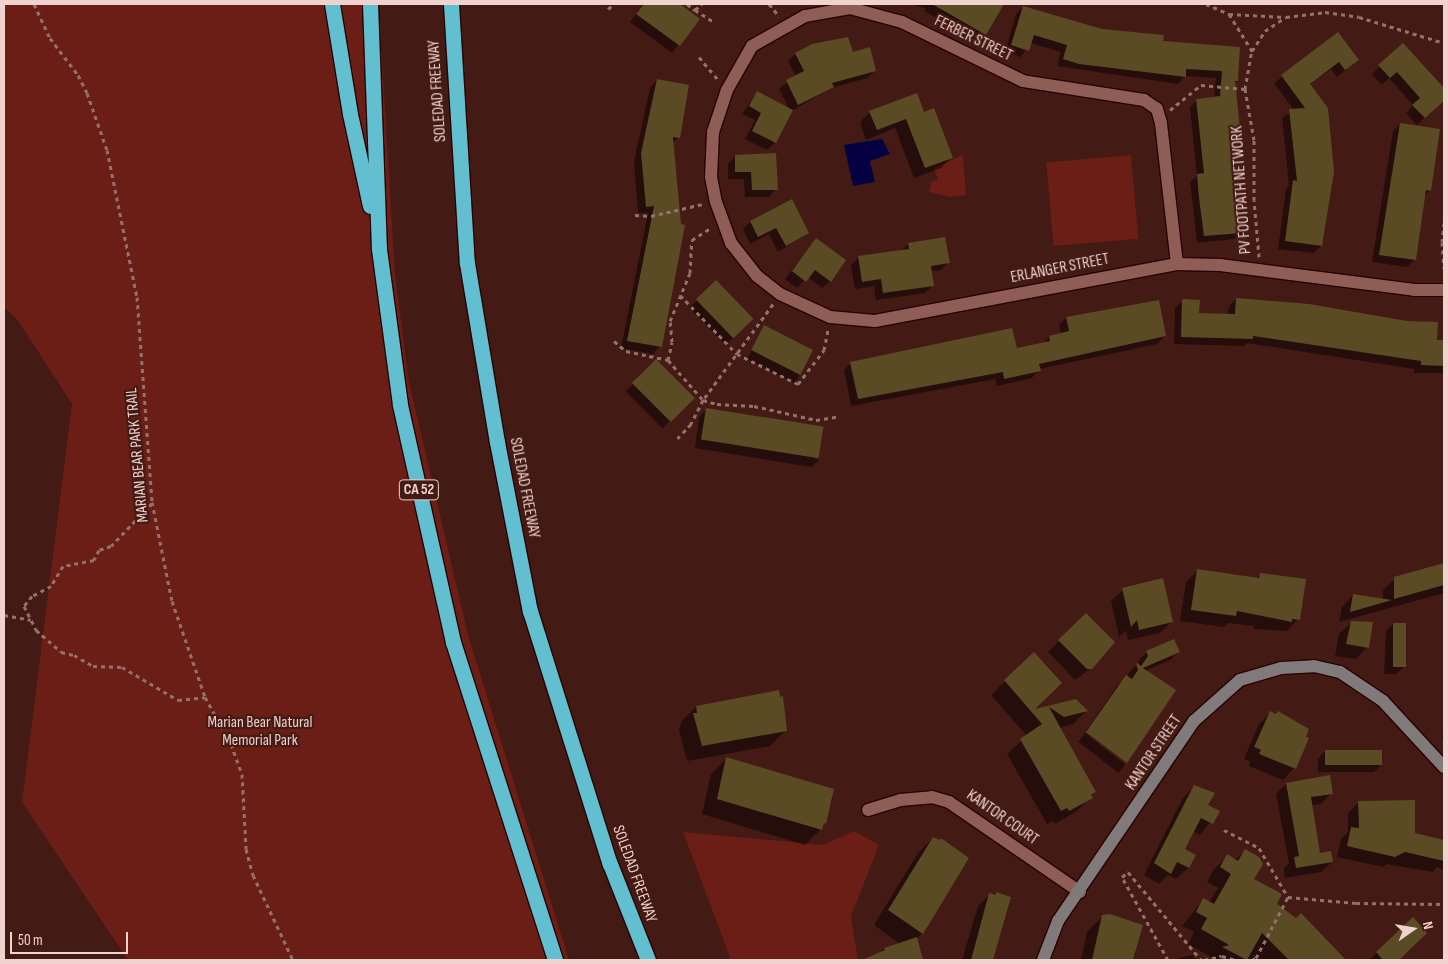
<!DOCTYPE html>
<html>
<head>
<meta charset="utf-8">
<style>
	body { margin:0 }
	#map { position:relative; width:1448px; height:964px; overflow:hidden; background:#441a14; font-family:"Sofia Sans Condensed",sans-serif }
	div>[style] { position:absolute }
	.green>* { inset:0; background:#6b1e16; transform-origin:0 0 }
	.water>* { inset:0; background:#050042 }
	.shadow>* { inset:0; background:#0007; transform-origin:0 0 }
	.building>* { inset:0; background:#5a4b24; transform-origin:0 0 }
	.path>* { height:3px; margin-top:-1.5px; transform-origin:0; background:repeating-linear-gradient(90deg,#95716c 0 4px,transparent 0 8px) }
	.roads { filter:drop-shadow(1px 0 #280201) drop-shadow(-1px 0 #280201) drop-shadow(0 1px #280201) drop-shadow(0 -1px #280201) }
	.street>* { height:12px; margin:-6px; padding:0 6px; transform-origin:6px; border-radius:6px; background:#8e5d55 }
	.secondary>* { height:12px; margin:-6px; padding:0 6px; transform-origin:6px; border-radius:6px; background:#807a7a }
	.highway>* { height:15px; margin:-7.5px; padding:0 7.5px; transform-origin:7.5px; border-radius:7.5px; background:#61bfcf }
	span { translate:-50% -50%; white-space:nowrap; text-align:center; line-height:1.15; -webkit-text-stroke:4.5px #441a14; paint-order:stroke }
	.shield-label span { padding:1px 4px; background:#441a14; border:1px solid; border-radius:4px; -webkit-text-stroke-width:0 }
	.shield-label { font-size:15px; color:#f0d3ce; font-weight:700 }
	.street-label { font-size:16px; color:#f0d3ce }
	.park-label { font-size:16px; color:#edcec9 }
	.frame { position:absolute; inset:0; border:5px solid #f0d3ce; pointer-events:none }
	.north { position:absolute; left:1388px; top:904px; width:50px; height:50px; -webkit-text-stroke:4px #441a14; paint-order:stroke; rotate:77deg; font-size:14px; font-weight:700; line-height:20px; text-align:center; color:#f0d3ce }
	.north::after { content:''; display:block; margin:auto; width:18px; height:22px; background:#f0d3ce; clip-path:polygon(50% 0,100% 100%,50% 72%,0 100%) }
	.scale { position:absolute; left:10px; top:932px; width:118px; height:22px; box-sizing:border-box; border:2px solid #f0d3ce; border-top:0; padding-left:6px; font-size:15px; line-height:18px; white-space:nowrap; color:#f0d3ce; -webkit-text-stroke:4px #441a14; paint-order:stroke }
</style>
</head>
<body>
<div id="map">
	<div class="green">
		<i style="clip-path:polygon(4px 4px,374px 4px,380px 28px,395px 275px,409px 382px,468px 635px,569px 960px,128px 960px,22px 802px,72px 404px,17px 319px,4px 307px)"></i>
		<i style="clip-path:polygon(963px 155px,966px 195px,950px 197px,929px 192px,932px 181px,938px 180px,934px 168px)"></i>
		<i style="left:1131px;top:155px;width:84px;height:85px;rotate:85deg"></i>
		<i style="clip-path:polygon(854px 831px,879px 845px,851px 916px,858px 960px,731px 960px,683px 832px,823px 845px)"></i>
	</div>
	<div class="water">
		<i style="clip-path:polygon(882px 139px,890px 154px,870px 161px,875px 182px,853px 186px,844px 145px)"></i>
	</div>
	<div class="shadow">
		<i style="clip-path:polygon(643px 4px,677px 4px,698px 19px,672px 53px,630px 22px)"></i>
		<i style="clip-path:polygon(912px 4px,1002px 4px,978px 41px,924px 11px,926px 9px)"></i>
		<i style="clip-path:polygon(1023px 7px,1101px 31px,1161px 42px,1239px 48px,1237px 80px,1234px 83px,1241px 157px,1234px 164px,1241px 232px,1234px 239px,1197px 243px,1193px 206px,1190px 182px,1197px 176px,1190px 107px,1197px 100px,1214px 98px,1216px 78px,1185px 76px,1178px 84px,1057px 66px,1061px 52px,1030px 43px,1021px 57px,1005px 52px,1016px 14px)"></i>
		<i style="clip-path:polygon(1338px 34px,1357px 60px,1337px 77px,1331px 69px,1309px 85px,1321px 246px,1314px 253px,1278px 249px,1286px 189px,1289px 185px,1282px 118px,1294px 110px,1274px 83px)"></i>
		<i style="clip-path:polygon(1403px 44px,1444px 90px,1444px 99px,1417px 125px,1406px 113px,1413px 105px,1389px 78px,1382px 85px,1372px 74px)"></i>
		<i style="clip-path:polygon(796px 54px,852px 54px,875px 71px,867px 78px,831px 88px,790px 112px,775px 142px,767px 150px,745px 139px,755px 120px,742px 114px,757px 93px,789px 109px,779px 89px,796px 76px,788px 61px)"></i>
		<i style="clip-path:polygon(657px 80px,678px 137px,673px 143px,660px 346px,653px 354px,621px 348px,648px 213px,638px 213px,634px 161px,650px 88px)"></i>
		<i style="clip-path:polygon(870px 112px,923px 113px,951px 157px,941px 168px,914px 178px,895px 128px,866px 140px,860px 122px)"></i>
		<i style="clip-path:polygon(1400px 124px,1430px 190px,1424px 197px,1415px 259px,1407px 267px,1372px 262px,1393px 131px)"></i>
		<i style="clip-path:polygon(735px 156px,776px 189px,769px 197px,745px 197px,744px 179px,728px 179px,728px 164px)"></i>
		<i style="clip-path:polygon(791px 201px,808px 233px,778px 252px,769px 234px,750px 244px,743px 229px,750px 222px)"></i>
		<i style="clip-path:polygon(816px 239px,830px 281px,822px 288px,807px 277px,797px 288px,785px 279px)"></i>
		<i style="clip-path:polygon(908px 244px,948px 262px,941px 270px,930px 271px,933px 285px,925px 293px,876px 300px,874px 286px,855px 289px,851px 265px,859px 257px,901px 251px)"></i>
		<i style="left:716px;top:282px;width:52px;height:37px;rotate:46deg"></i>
		<i style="clip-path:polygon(1236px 299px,1444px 341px,1444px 373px,1414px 373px,1414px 369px,1247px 343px,1244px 346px,1174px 344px,1175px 308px,1183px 301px,1198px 314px,1228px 315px,1229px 306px)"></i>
		<i style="clip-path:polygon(1066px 318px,1165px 336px,1157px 344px,1039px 369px,1032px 378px,997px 386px,995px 379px,851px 406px,844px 370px,851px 363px,1016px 350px,1042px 344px,1049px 337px,1061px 334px,1059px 325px)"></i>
		<i style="left:764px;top:326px;width:54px;height:37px;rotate:27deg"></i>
		<i style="left:656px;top:361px;width:52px;height:43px;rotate:45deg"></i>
		<i style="clip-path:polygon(707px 409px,819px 460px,811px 467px,695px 448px,699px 417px)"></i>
		<i style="clip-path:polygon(1444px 565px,1444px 593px,1339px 622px,1342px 607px,1353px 595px,1383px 600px,1383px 590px,1395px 579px)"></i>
		<i style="clip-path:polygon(1198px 570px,1256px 579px,1261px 574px,1298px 619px,1287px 631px,1254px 629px,1254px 626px,1228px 623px,1224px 627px,1180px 621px,1186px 582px)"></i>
		<i style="clip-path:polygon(1123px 590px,1172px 621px,1160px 633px,1128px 640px,1126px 630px,1119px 637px,1111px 601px)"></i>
		<i style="clip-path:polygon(1086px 615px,1091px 668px,1075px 680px,1048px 652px)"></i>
		<i style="clip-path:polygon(1351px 623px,1367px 647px,1356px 659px,1335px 656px,1339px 634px)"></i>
		<i style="clip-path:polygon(1393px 624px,1404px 667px,1396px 674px,1384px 674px,1386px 631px)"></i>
		<i style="clip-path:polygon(1174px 640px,1179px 651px,1170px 660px,1145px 671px,1174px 691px,1126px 762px,1086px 731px,1117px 686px,1126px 677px,1129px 679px,1128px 674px,1136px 665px,1141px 668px,1138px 661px,1147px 652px)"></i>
		<i style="clip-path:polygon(1005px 681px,1032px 711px,1076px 700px,1086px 711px,1073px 724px,1059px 728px,1095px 792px,1077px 811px,1055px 824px,1053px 821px,1047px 824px,1007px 754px,1027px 736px,991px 695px)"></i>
		<i style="clip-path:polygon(696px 707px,785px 731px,770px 746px,687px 761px,679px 730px,681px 722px)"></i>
		<i style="clip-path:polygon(1278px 712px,1307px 729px,1294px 768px,1283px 780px,1249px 766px,1250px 761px,1244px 759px,1259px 724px,1270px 713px,1275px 715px)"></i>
		<i style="clip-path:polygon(1444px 720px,1444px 739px,1442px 739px)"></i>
		<i style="left:1085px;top:733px;width:51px;height:11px;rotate:38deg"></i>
		<i style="clip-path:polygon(1325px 751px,1382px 764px,1374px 772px,1318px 772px,1318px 759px)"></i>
		<i style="clip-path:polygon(726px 759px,833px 798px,821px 829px,805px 845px,702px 814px,711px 774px)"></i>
		<i style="clip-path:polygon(1286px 784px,1331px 793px,1321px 804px,1311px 805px,1319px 854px,1332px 862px,1321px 872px,1285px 878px,1284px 868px,1289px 863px,1276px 794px)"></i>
		<i style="clip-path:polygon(1194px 787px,1207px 806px,1218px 812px,1200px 835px,1193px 831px,1183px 850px,1194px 856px,1188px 868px,1176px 879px,1168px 875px,1159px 884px,1144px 875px,1183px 798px)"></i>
		<i style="clip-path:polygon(1359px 802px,1414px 834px,1444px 841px,1444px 870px,1437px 867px,1433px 872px,1387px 864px,1383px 867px,1337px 857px,1341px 839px,1348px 832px,1348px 813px)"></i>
		<i style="clip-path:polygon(933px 838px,922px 933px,916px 940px,922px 960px,872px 960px,884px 949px,900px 944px,874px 925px,918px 853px)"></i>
		<i style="clip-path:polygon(1245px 851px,1252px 879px,1276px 905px,1323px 937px,1344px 960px,1211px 960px,1213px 958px,1188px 944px,1194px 932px,1182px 926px,1203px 900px,1209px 903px,1218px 888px,1207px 882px,1213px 870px,1228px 856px,1235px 860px)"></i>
		<i style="clip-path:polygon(990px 894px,1010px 898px,992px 960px,962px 960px,978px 906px)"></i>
		<i style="clip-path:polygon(1103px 916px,1136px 922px,1135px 924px,1141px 926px,1134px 960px,1081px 960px,1087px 932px)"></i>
		<i style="clip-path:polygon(1413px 919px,1414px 944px,1397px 960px,1369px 960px)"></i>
		<i style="clip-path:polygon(1193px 955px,1194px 960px,1177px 960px,1179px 958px)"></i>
	</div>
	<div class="building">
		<i style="clip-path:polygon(644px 4px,680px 4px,700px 19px,680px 46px,636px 14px)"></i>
		<i style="clip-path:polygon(932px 4px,1004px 4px,986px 35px)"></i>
		<i style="clip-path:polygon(1023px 6px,1102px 29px,1164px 35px,1163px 41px,1240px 47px,1238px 81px,1235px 81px,1243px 157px,1235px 158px,1242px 233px,1204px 236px,1199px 198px,1197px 174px,1204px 173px,1196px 99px,1220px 96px,1222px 71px,1186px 69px,1186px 77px,1079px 64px,1063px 59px,1067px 45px,1034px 35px,1029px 51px,1011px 45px)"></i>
		<i style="clip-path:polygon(1338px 32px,1359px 60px,1345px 70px,1339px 62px,1310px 84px,1328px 108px,1334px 172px,1322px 246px,1285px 241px,1293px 180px,1297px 181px,1289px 109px,1305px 108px,1281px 75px)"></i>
		<i style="clip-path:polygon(848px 37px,853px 52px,870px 47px,876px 71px,832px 83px,834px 87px,798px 105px,786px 80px,804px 71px,795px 53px,812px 44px)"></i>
		<i style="clip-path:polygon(1403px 43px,1444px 88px,1444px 101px,1425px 118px,1412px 105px,1420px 98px,1397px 72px,1390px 78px,1378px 65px)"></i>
		<i style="clip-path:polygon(657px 79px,689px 85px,680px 138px,673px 137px,681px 224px,685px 225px,662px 347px,627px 341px,654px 206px,646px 207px,641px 153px)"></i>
		<i style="clip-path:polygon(757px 91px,793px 110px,776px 143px,752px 131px,761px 113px,749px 106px)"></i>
		<i style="clip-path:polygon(917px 93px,924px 112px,934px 108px,953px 158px,925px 168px,906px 119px,877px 130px,869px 111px)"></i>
		<i style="clip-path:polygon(1400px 123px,1440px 129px,1431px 191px,1426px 190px,1416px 260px,1379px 255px)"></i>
		<i style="clip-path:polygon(776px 153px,778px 190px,752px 190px,751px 172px,735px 172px,735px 155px)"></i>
		<i style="clip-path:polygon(792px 199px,809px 233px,786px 246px,776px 228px,758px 237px,750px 221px)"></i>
		<i style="clip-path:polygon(945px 237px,950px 263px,931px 266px,934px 286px,883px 293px,881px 279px,862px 282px,858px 256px,909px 249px,908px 243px)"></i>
		<i style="clip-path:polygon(816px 238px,846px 260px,831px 282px,815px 270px,806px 282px,792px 271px)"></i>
		<i style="left:716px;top:280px;width:54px;height:28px;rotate:46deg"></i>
		<i style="clip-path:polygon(1236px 298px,1309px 304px,1407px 321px,1438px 322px,1437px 340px,1444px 340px,1444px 366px,1421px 365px,1421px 361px,1253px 336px,1253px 339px,1181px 337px,1182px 299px,1200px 300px,1199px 313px,1235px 314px)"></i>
		<i style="clip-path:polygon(1159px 300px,1166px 336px,1039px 364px,1041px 371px,1004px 379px,1003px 372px,858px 399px,850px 362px,1012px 328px,1017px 348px,1050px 341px,1049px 336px,1069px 331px,1066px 317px)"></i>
		<i style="left:764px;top:325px;width:55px;height:28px;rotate:27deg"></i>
		<i style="left:656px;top:359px;width:55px;height:34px;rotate:45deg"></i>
		<i style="left:706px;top:408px;width:119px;height:32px;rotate:9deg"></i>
		<i style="clip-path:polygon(1444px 563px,1444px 585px,1394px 599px,1394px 577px)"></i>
		<i style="clip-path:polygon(1197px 569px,1259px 578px,1260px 573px,1306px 579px,1300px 620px,1292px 619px,1292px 622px,1237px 611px,1236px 616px,1191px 610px)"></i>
		<i style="clip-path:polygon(1163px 578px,1173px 622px,1139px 630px,1137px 620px,1131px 627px,1122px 588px)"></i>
		<i style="clip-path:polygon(1353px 594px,1392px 600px,1350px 612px)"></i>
		<i style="clip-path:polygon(1086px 613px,1115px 642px,1092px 669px,1087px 669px,1058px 640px)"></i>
		<i style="clip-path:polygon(1351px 621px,1373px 622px,1369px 648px,1346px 644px)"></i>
		<i style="left:1393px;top:623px;width:13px;height:44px"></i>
		<i style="clip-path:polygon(1174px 639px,1180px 652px,1143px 668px,1176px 690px,1127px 763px,1086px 732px,1126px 675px,1132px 679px,1138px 670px,1136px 663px,1141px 666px,1148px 656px,1146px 651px)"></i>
		<i style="clip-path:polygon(1034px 652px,1062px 683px,1035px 709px,1076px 699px,1088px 711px,1064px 717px,1049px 707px,1096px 792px,1091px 795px,1093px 798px,1069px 811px,1067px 808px,1061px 811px,1020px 739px,1042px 724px,1004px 680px)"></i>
		<i style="clip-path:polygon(779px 690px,780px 697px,783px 696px,787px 731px,702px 746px,693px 713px,697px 713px,696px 706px)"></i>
		<i style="clip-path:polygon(1270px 711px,1276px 714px,1278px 711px,1309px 729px,1306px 737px,1309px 738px,1296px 769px,1259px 754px,1261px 750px,1254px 747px)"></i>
		<i style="left:1325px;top:750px;width:57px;height:15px"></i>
		<i style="clip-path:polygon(726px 757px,834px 789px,826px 824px,824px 823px,822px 830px,717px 799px)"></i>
		<i style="clip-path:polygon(1330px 775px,1333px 794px,1311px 797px,1320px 853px,1331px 851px,1333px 862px,1296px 868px,1294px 857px,1299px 856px,1286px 783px)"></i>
		<i style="clip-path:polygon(1194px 785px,1215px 793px,1208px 805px,1220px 811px,1213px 824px,1201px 818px,1185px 849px,1196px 855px,1189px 868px,1177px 862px,1171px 874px,1154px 863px)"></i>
		<i style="clip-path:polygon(1415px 800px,1415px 833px,1444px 840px,1444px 861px,1405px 852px,1395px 857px,1347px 846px,1351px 827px,1359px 828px,1358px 801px)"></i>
		<i style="clip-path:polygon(933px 837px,940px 840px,941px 838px,969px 858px,923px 934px,888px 910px)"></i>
		<i style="clip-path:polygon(1245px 849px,1259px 857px,1263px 864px,1254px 879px,1282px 894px,1277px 904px,1296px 918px,1301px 913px,1346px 960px,1289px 960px,1262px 933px,1247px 960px,1222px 947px,1229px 945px,1201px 929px,1207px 918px,1196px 912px,1203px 898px,1214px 904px,1231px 874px,1220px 867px,1227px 854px,1238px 861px)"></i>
		<i style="clip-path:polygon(996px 892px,1011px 897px,993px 960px,971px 960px,989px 893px,996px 895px)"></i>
		<i style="clip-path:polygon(1110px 914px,1143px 925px,1133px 960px,1092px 960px,1102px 915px)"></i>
		<i style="clip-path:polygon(1413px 917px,1427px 933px,1399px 960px,1383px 960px,1376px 952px)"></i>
		<i style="clip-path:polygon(917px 937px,923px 960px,862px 960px,885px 950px,884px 948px)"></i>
	</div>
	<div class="path">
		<i style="left:34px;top:4px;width:38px;rotate:65deg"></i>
		<i style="left:50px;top:38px;width:46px;rotate:52.9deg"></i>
		<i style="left:78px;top:75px;width:20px;rotate:63deg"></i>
		<i style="left:87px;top:93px;width:60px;rotate:70.7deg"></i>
		<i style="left:107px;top:150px;width:150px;rotate:78.5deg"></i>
		<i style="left:137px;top:297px;width:206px;rotate:85.8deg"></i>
		<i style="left:152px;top:502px;width:101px;rotate:78.6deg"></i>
		<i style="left:172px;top:601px;width:102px;rotate:71deg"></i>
		<i style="left:205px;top:697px;width:54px;rotate:61deg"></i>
		<i style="left:231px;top:744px;width:32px;rotate:70deg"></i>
		<i style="left:242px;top:774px;width:75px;rotate:86.9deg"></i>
		<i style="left:246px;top:849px;width:27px;rotate:75deg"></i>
		<i style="left:253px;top:875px;width:94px;rotate:64.8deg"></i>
		<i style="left:687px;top:4px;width:10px;rotate:37deg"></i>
		<i style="left:695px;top:10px;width:9px;rotate:-41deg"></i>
		<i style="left:769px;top:4px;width:16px;rotate:50deg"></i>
		<i style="left:1206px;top:4px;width:25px;rotate:23deg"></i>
		<i style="left:1229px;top:14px;width:44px;rotate:58.1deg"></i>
		<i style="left:608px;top:9px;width:8px;rotate:-40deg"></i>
		<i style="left:695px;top:10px;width:22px;rotate:32deg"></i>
		<i style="left:1229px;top:14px;width:56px;rotate:3.1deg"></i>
		<i style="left:699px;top:57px;width:30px;rotate:50deg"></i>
		<i style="left:1170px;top:110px;width:40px;rotate:-39deg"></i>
		<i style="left:1201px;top:85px;width:44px;rotate:5.2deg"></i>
		<i style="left:635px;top:215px;width:16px;rotate:4deg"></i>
		<i style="left:651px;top:216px;width:53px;rotate:-13deg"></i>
		<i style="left:1444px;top:223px;width:19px;rotate:96deg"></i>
		<i style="left:1442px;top:242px;width:26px;rotate:86deg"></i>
		<i style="left:1259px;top:257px;width:57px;rotate:-95deg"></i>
		<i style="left:1254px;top:200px;width:60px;rotate:-90deg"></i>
		<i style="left:1254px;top:140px;width:52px;rotate:-100deg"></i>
		<i style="left:1245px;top:89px;width:39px;rotate:-80deg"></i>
		<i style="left:1252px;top:51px;width:24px;rotate:-57deg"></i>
		<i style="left:1265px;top:31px;width:25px;rotate:-34deg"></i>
		<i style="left:1286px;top:17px;width:39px;rotate:-7deg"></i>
		<i style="left:1325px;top:12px;width:34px;rotate:8deg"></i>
		<i style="left:1359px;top:17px;width:89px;rotate:17deg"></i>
		<i style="left:680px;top:295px;width:82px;rotate:46deg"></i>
		<i style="left:737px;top:354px;width:68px;rotate:26.2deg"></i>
		<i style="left:798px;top:384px;width:43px;rotate:-52.6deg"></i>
		<i style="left:824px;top:350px;width:20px;rotate:-79deg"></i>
		<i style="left:773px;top:304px;width:119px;rotate:126.1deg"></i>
		<i style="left:703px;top:400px;width:15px;rotate:16deg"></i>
		<i style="left:717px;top:404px;width:37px;rotate:3deg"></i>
		<i style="left:754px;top:406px;width:64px;rotate:12.7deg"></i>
		<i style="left:816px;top:420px;width:24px;rotate:-9deg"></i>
		<i style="left:614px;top:341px;width:16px;rotate:40deg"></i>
		<i style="left:626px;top:351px;width:43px;rotate:12.1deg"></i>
		<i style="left:668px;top:360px;width:18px;rotate:-77deg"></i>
		<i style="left:672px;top:342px;width:21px;rotate:-95deg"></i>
		<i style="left:670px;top:321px;width:52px;rotate:-67.4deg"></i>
		<i style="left:690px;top:273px;width:33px;rotate:-87deg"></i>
		<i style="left:692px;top:240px;width:24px;rotate:-33deg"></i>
		<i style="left:668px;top:360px;width:53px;rotate:48.8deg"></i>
		<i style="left:703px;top:400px;width:27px;rotate:117deg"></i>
		<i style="left:691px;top:424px;width:23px;rotate:133deg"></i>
		<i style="left:152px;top:503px;width:59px;rotate:133.6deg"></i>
		<i style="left:111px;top:546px;width:13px;rotate:162deg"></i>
		<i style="left:99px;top:550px;width:11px;rotate:117deg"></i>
		<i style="left:94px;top:560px;width:32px;rotate:169deg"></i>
		<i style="left:63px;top:566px;width:23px;rotate:121deg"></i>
		<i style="left:51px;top:586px;width:21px;rotate:152deg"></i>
		<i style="left:32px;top:596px;width:13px;rotate:129deg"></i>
		<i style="left:24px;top:606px;width:27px;rotate:63deg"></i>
		<i style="left:36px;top:630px;width:33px;rotate:41deg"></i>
		<i style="left:61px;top:652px;width:13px;rotate:13deg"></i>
		<i style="left:74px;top:655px;width:22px;rotate:30deg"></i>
		<i style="left:93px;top:666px;width:29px;rotate:2deg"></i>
		<i style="left:122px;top:667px;width:65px;rotate:30.5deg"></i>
		<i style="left:178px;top:700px;width:27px;rotate:-6deg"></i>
		<i style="left:4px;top:615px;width:27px;rotate:10deg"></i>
		<i style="left:1224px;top:830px;width:39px;rotate:27deg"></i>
		<i style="left:1259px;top:848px;width:57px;rotate:59.4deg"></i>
		<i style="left:1288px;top:897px;width:68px;rotate:5deg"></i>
		<i style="left:1356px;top:903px;width:88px;rotate:0.7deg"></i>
		<i style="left:1168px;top:960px;width:95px;rotate:-119deg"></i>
		<i style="left:1122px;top:877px;width:8px;rotate:-40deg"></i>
		<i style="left:1128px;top:872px;width:114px;rotate:50.3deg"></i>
		<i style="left:1204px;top:960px;width:18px;rotate:-13deg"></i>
		<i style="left:1222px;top:956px;width:15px;rotate:16deg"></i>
		<i style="left:1252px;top:960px;width:4px;rotate:-27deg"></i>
		<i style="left:1256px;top:958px;width:69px;rotate:-62.3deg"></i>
	</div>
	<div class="roads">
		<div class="street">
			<i style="left:1177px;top:264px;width:142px;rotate:-96.5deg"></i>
			<i style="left:1161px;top:123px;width:15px;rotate:-106deg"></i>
			<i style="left:1157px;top:109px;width:16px;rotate:-145deg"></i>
			<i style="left:1144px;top:100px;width:122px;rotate:-171.1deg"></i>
			<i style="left:1023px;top:81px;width:135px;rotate:-154deg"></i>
			<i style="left:902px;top:22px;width:54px;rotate:-164.9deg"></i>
			<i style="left:850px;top:8px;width:46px;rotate:169.9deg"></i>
			<i style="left:805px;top:16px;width:61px;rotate:150.5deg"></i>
			<i style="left:752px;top:46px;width:51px;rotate:119.6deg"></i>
			<i style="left:727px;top:90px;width:44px;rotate:108.4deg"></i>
			<i style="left:713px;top:132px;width:45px;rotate:92.5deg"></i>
			<i style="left:711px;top:177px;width:25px;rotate:79deg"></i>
			<i style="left:716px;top:202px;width:44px;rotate:69.9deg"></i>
			<i style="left:731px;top:243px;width:42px;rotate:51.8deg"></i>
			<i style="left:757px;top:276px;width:29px;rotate:38deg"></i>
			<i style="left:780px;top:294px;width:55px;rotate:24.7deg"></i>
			<i style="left:830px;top:317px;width:45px;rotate:5.1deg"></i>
			<i style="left:875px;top:321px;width:307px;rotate:-10.7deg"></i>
			<i style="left:1177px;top:264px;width:43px;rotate:1.3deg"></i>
			<i style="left:1220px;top:265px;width:196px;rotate:7.3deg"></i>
			<i style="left:1414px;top:290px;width:30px"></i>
			<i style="left:868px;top:810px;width:34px;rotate:-17deg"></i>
			<i style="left:900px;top:800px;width:32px;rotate:-5deg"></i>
			<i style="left:932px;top:797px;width:18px;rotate:16deg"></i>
			<i style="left:949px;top:802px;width:159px;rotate:34.5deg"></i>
		</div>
		<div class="secondary">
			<i style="left:1043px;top:960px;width:42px;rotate:-69deg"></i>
			<i style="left:1058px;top:921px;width:242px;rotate:-55.8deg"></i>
			<i style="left:1194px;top:721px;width:62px;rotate:-41.7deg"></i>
			<i style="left:1240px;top:680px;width:43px;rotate:-16.3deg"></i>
			<i style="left:1281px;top:668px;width:33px;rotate:-3deg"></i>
			<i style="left:1314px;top:666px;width:27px;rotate:13deg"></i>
			<i style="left:1340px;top:672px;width:52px;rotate:34deg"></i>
			<i style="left:1383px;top:701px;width:90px;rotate:47.3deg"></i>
		</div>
		<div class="highway">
			<i style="left:332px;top:4px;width:111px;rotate:80.7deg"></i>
			<i style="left:350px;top:114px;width:94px;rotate:77.7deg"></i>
			<i style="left:370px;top:4px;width:245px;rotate:87.9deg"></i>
			<i style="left:379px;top:249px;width:157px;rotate:82.3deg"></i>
			<i style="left:400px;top:405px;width:243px;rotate:77.4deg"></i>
			<i style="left:453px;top:642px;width:334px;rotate:72.2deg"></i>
			<i style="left:451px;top:4px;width:259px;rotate:86.5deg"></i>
			<i style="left:467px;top:263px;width:181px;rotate:80.5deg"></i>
			<i style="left:497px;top:442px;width:172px;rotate:79deg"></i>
			<i style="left:530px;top:611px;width:265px;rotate:72.5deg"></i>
			<i style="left:610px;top:864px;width:103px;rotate:68.4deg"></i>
		</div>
	</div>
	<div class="shield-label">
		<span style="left:419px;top:490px">CA 52</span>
	</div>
	<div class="street-label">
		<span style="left:973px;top:39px;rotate:26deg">FERBER STREET</span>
		<span style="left:438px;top:91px;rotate:-94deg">SOLEDAD FREEWAY</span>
		<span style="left:1242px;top:190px;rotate:-94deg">PV FOOTPATH NETWORK</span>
		<span style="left:1060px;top:269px;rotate:-11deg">ERLANGER STREET</span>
		<span style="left:138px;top:455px;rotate:-95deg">MARIAN BEAR PARK TRAIL</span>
		<span style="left:524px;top:488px;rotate:79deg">SOLEDAD FREEWAY</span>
		<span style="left:1154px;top:753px;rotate:-56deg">KANTOR STREET</span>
		<span style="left:1002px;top:818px;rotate:35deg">KANTOR COURT</span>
		<span style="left:634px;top:874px;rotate:70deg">SOLEDAD FREEWAY</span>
	</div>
	<div class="park-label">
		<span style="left:260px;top:732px">Marian Bear Natural<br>Memorial Park</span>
	</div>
	<div class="frame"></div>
	<div class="north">N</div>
	<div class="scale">50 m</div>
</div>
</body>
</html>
